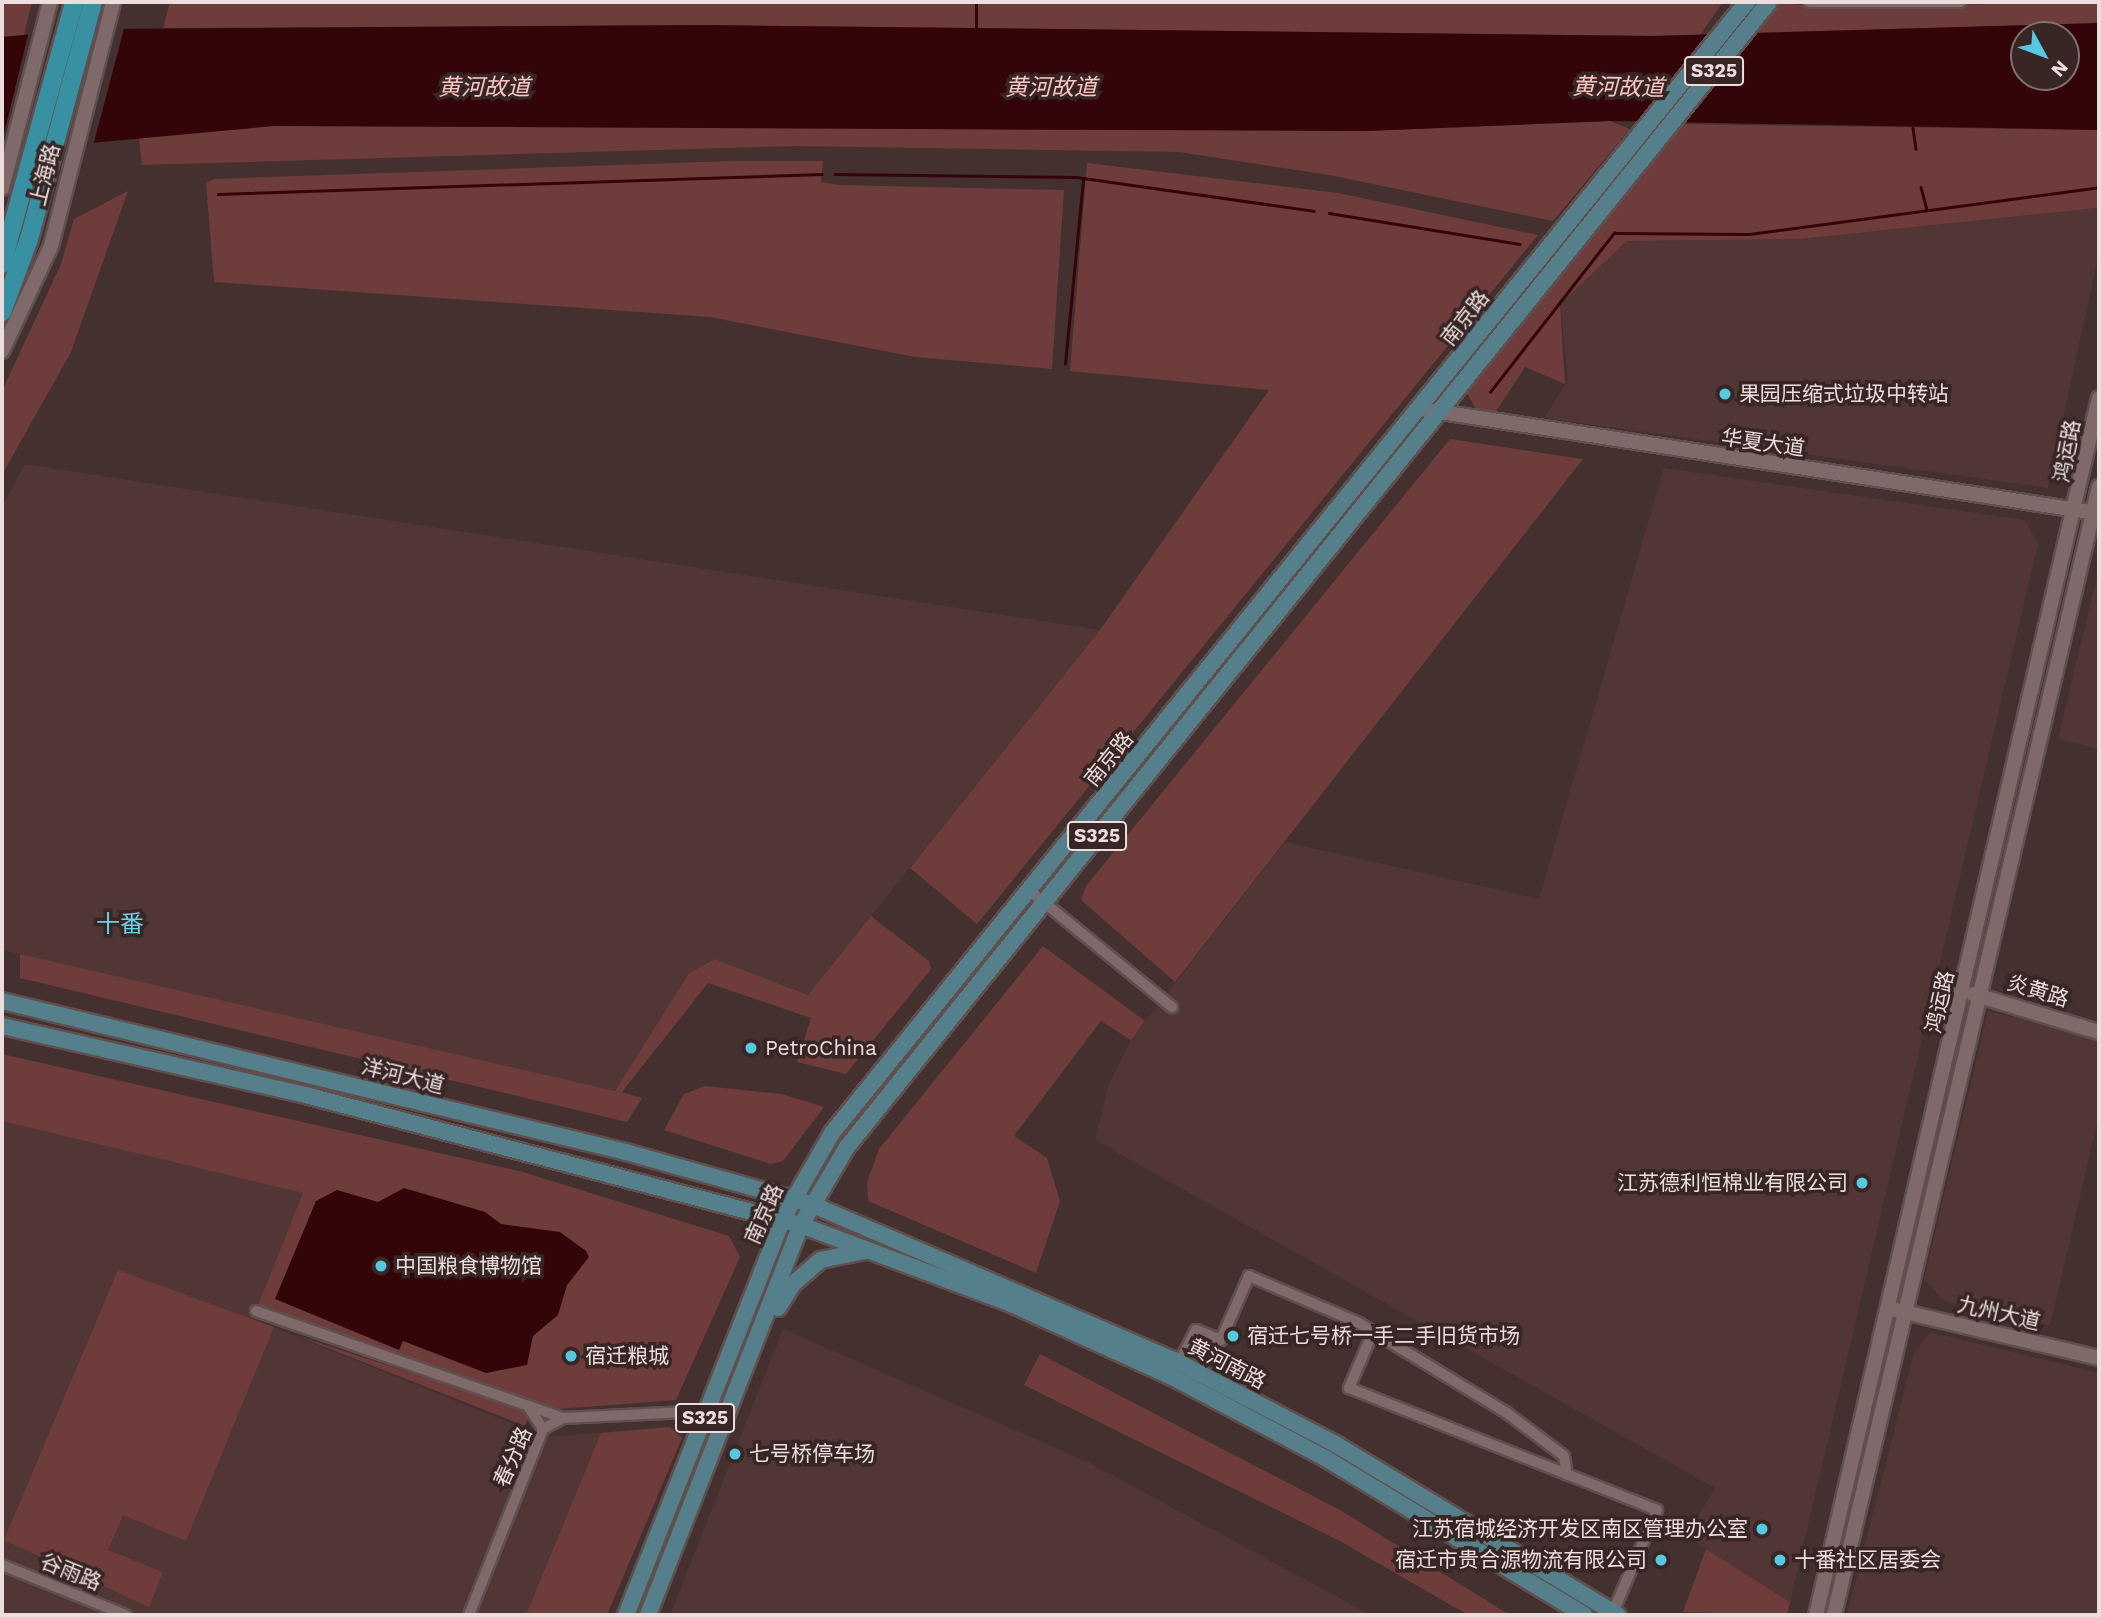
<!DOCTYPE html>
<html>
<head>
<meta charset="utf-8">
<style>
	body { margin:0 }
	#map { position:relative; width:2101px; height:1617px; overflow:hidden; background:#43302f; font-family:"Work Sans","Noto Sans SC",sans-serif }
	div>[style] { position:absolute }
	.built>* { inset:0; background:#513635 }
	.green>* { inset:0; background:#6f3c3c }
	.water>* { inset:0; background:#330509 }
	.pier>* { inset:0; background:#43302f }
	.stream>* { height:2.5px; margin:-1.25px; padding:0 1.25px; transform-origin:1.25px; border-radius:1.25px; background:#330509 }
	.roads { filter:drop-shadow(2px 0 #5f4f4e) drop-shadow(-2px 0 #5f4f4e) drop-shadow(0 2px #5f4f4e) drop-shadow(0 -2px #5f4f4e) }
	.street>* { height:10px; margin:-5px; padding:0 5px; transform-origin:5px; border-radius:5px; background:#806969 }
	.secondary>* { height:14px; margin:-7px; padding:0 7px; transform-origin:7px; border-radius:7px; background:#806969 }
	.primary>* { height:16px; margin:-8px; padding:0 8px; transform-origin:8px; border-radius:8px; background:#55808b }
	.highway>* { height:18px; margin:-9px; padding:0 9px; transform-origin:9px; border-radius:9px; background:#3990a2 }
	.dots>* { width:19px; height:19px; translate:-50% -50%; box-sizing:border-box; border:4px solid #382625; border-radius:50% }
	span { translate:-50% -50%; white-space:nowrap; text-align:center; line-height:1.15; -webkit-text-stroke:7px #382625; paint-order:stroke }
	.shield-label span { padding:2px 5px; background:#382625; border:2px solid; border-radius:5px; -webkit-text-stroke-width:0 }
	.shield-label { font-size:19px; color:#ebdedd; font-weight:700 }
	.street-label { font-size:21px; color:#ebdedd }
	.poi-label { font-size:21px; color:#ebdedd }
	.left { translate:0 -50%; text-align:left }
	.right { translate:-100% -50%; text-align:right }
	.water-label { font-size:23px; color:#fcc6c5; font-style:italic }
	.quarter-label { font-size:24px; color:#6bd1e7 }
	.frame { position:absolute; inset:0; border:4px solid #ebdedd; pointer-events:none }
	.north { position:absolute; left:2010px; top:21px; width:70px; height:70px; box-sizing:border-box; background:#382625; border:2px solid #80706f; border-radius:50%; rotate:131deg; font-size:19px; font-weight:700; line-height:28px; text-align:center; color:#ebdedd }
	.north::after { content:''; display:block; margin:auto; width:24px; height:32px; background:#56c9e1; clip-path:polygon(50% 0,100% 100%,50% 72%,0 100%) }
</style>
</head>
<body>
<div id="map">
	<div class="built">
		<i style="clip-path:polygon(2098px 208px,2097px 262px,2048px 488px,1544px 418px,1568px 380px,1560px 304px,1627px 241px,1800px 239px)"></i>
		<i style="clip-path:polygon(25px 464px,1100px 630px,808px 995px,715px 959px,689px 973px,615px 1091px,2px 950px,2px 507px)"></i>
		<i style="clip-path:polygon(1664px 468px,2025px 520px,2038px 544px,1790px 1602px,1686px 1536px,1715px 1488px,1095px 1140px,1108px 1086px,1131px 1040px,1285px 842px,1539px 899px)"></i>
		<i style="clip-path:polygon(2099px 568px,2099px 749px,2058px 739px)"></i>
		<i style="clip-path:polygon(1988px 1011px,2099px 1039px,2099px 1115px,2050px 1326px,1944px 1301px,1924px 1279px)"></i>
		<i style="clip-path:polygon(2px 1121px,304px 1193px,253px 1319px,545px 1437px,670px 1427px,682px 1438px,607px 1615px,2px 1615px)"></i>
		<i style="clip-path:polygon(783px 1329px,1088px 1462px,1371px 1615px,670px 1615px)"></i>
		<i style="clip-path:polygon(1930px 1332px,2099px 1373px,2099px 1615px,1847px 1615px,1914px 1353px)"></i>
	</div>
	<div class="green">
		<i style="clip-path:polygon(2px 2px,32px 2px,24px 35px,2px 37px)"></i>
		<i style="clip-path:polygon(170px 2px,1723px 2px,1700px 35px,1652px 36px,707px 25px,163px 28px)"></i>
		<i style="clip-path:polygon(1776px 2px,1818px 7px,2099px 2px,2099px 23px,1750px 33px)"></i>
		<i style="clip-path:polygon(1610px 121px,1630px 129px,1553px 221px,1329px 175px,1179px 152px,796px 146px,142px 165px,139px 138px,273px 126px,1366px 131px)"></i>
		<i style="clip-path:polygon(1678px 124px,2099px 130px,2097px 262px,2097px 208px,1800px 239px,1627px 241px,1560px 304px,1565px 384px,1525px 367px,1495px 413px,1476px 410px,1465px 389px)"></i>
		<i style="clip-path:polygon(732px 161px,823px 161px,821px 182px,839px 185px,1064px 190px,1052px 369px,915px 357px,710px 317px,214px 282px,206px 183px,214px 179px)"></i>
		<i style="clip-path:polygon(1087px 163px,1338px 193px,1538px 235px,977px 924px,910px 868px,1100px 630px,1269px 390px,1070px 371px)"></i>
		<i style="clip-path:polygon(128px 191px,71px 352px,2px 475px,2px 391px,61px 264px,74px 219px)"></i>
		<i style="clip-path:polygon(1450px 439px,1583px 459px,1175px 982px,1081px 900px,1086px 886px)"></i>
		<i style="clip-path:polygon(871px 916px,929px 961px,931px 969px,846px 1074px,797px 1062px,811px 1018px,708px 983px,622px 1092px,642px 1098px,627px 1122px,20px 978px,20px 954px,615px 1091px,689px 973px,715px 959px,808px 995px)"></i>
		<i style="clip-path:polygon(1043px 946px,1145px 1021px,1131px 1040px,1101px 1021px,1014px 1136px,1047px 1158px,1060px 1201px,1036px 1273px,868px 1201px,867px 1182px,879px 1149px)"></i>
		<i style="clip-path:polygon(2px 1054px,523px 1172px,729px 1236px,740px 1257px,676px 1400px,558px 1409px,257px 1308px,303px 1193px,2px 1121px)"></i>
		<i style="clip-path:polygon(705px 1086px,782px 1094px,824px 1107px,783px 1161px,771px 1164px,664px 1130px,684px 1094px)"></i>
		<i style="clip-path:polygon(118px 1270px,274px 1327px,186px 1541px,123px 1515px,108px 1550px,163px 1572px,149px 1607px,4px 1540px)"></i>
		<i style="clip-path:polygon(292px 1334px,524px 1410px,528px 1418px,525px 1426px)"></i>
		<i style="clip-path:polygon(1040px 1354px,1340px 1510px,1510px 1615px,1468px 1615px,1338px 1540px,1024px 1385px)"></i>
		<i style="clip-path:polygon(670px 1427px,682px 1438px,607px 1615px,526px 1615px,601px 1433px)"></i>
		<i style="clip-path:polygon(1706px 1549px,1790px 1602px,1787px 1615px,1683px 1612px)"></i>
	</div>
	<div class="water">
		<i style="clip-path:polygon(evenodd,2099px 23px,2099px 130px,1610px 121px,1366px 131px,274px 126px,80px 144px,2px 138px,2px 37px,91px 29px,707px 25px,1652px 36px,2099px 23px,2024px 35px,2066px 35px,2066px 77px,2024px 77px,2024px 35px)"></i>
		<i style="clip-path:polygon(404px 1188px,485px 1212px,501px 1224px,560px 1232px,586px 1251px,589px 1257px,567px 1285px,558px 1315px,533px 1336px,527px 1365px,486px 1373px,403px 1341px,399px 1350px,275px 1299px,316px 1201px,337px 1190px,378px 1202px)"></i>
	</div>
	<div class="pier">
		<i style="clip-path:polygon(125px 25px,93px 146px,2px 142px,29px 31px)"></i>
	</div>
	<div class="stream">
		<i style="left:976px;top:30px;width:28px;rotate:-90deg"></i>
		<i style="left:1913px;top:128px;width:21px;rotate:82deg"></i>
		<i style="left:835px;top:174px;width:241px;rotate:0.7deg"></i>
		<i style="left:1076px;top:177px;width:240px;rotate:8.1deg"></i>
		<i style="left:1921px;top:187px;width:23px;rotate:75deg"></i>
		<i style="left:218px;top:194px;width:604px;rotate:-1.9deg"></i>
		<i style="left:1329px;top:213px;width:193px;rotate:9.2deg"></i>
		<i style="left:1065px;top:364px;width:186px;rotate:-84.4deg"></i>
		<i style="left:1490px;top:392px;width:202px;rotate:-52.1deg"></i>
		<i style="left:1614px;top:233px;width:135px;rotate:0.4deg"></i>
		<i style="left:1749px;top:234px;width:353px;rotate:-7.6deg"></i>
	</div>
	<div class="roads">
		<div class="street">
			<i style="left:1809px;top:2px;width:152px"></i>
			<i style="left:1029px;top:890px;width:185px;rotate:39.3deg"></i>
			<i style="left:256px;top:1311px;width:325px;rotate:19.2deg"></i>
			<i style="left:1373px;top:1332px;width:61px;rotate:113.2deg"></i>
			<i style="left:1349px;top:1388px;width:331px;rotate:21.6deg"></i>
			<i style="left:1657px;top:1510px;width:111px;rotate:113.3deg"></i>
			<i style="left:1179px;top:1363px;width:37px;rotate:-63deg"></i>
			<i style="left:1196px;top:1330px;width:27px;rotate:22deg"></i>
			<i style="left:1221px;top:1340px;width:70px;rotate:-66.4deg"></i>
			<i style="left:1249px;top:1276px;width:120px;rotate:23.1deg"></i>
			<i style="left:1359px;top:1323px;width:173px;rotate:31.3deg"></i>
			<i style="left:1507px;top:1413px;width:71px;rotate:37deg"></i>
			<i style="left:1564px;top:1456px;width:19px;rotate:81deg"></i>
			<i style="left:528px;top:1406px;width:27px;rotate:57deg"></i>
			<i style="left:2px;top:1565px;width:134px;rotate:22deg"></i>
			<i style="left:469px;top:1615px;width:200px;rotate:-68.3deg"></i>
			<i style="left:543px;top:1429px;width:23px;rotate:-29deg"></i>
			<i style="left:563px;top:1418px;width:145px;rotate:-2.8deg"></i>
		</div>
		<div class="secondary">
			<i style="left:2px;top:188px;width:192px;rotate:-75.5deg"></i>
			<i style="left:2px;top:351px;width:116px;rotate:-65deg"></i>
			<i style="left:51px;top:246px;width:252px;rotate:-75.7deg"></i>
			<i style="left:1421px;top:409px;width:671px;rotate:8.75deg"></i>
			<i style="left:1973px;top:994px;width:132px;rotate:16.8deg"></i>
			<i style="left:1896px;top:1310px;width:209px;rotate:13.3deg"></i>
			<i style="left:1816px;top:1615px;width:1249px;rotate:-76.91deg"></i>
			<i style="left:1834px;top:1615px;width:1159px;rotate:-76.78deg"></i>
		</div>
		<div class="primary">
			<i style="left:2px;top:1001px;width:642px;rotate:13.6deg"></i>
			<i style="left:626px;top:1152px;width:192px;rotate:15.7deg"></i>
			<i style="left:811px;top:1204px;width:395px;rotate:23.3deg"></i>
			<i style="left:1174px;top:1360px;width:184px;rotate:27.5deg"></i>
			<i style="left:1337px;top:1445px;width:328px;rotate:31.2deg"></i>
			<i style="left:2px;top:1026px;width:315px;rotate:12.8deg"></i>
			<i style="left:309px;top:1096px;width:509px;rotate:14.69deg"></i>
			<i style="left:801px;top:1225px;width:222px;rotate:20.6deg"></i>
			<i style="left:1009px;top:1303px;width:179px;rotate:24.4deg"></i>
			<i style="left:1172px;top:1377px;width:173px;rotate:27.9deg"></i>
			<i style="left:1325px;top:1458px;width:303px;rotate:31.2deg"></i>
			<i style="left:778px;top:1308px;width:28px;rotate:-58deg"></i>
			<i style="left:793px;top:1284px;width:37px;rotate:-41deg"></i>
			<i style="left:821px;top:1260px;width:45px;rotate:-11.6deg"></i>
			<i style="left:626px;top:1615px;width:425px;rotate:-68.4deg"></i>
			<i style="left:782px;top:1220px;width:100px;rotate:-60.1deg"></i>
			<i style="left:832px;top:1133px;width:1455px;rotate:-51.03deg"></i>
			<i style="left:648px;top:1615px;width:419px;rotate:-68.6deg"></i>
			<i style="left:801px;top:1225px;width:91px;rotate:-59.5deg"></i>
			<i style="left:847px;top:1147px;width:1470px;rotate:-51.16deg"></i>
		</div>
		<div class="highway">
			<i style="left:2px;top:264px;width:272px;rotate:-74.6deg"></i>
			<i style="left:2px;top:312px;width:78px;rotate:-69.7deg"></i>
			<i style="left:29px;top:239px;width:245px;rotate:-74.9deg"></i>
		</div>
	</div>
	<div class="dots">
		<i style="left:1725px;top:394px;background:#56c9e1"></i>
		<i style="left:751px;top:1048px;background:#56c9e1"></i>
		<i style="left:1862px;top:1183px;background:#56c9e1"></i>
		<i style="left:381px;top:1266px;background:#56c9e1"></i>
		<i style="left:1233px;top:1336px;background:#56c9e1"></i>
		<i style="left:571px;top:1356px;background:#56c9e1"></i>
		<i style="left:735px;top:1454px;background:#56c9e1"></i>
		<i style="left:1762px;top:1529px;background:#56c9e1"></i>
		<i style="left:1661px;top:1560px;background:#56c9e1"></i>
		<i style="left:1780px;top:1560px;background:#56c9e1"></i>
	</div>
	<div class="shield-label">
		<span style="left:1714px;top:71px">S325</span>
		<span style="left:1097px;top:836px">S325</span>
		<span style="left:705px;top:1418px">S325</span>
	</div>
	<div class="street-label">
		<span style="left:45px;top:175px;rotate:-76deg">上海路</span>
		<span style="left:1465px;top:318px;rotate:-52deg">南京路</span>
		<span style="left:1763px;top:443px;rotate:8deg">华夏大道</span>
		<span style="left:2067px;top:451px;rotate:-79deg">鸿运路</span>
		<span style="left:1109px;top:759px;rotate:-51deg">南京路</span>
		<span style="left:2038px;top:991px;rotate:17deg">炎黄路</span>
		<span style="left:1940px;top:1002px;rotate:-77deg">鸿运路</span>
		<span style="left:403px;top:1076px;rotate:14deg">洋河大道</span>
		<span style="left:764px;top:1214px;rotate:-66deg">南京路</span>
		<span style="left:1999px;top:1313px;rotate:13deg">九州大道</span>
		<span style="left:1227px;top:1364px;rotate:27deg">黄河南路</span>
		<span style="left:513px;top:1457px;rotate:-66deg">春分路</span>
		<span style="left:71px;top:1572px;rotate:22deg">谷雨路</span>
	</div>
	<div class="poi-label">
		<span class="left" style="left:1739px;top:394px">果园压缩式垃圾中转站</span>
		<span class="left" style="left:765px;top:1048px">PetroChina</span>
		<span class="right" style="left:1848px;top:1183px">江苏德利恒棉业有限公司</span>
		<span class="left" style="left:395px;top:1266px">中国粮食博物馆</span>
		<span class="left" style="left:1247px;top:1336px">宿迁七号桥一手二手旧货市场</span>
		<span class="left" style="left:585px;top:1356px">宿迁粮城</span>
		<span class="left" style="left:749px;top:1454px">七号桥停车场</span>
		<span class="right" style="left:1748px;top:1529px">江苏宿城经济开发区南区管理办公室</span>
		<span class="right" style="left:1647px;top:1560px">宿迁市贵合源物流有限公司</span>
		<span class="left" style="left:1794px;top:1560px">十番社区居委会</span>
	</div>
	<div class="water-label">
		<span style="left:484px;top:88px">黄河故道</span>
		<span style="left:1051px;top:88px">黄河故道</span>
		<span style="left:1618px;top:88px;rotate:1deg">黄河故道</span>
	</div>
	<div class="quarter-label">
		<span style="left:120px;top:925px">十番</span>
	</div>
	<div class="frame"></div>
	<div class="north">N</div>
</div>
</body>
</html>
